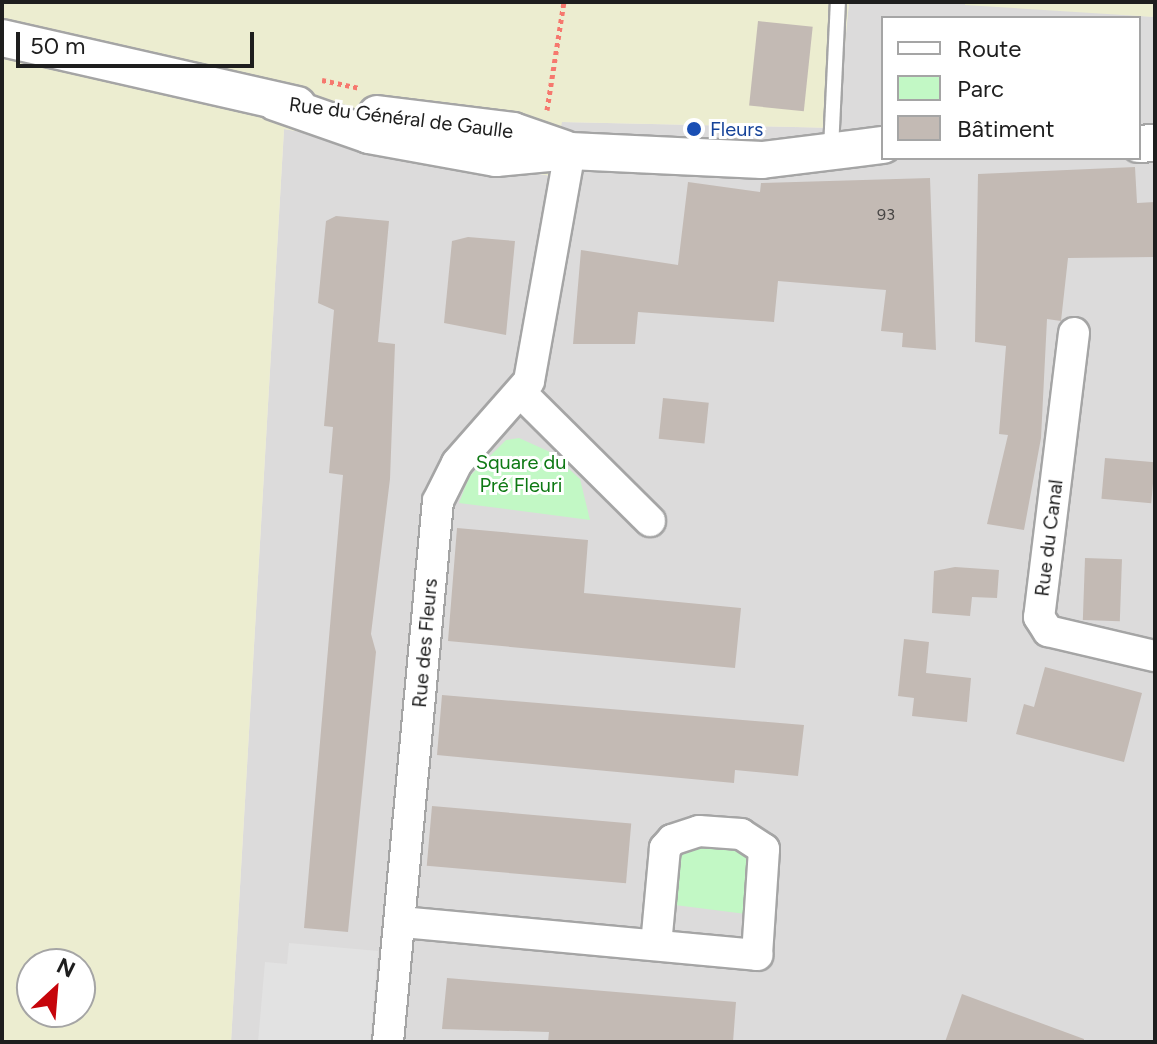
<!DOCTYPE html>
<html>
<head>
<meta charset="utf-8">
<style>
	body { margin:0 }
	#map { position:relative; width:1157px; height:1044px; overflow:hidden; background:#efebe4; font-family:Figtree,sans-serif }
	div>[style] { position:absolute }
	.residential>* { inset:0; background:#dcdbdb }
	.farmland>* { inset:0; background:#ecedd0 }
	.park>* { inset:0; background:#c2f8c5 }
	.parking>* { inset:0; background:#e2e2e2 }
	.building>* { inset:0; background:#c3bab4; transform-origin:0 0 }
	.path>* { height:5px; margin-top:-2.5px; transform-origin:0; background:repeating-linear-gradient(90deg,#f6786e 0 4px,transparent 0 8px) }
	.roads { filter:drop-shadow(2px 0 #a5a5a5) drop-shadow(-2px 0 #a5a5a5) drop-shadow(0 2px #a5a5a5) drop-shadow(0 -2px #a5a5a5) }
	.service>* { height:14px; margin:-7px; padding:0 7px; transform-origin:7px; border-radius:7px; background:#fff }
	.minor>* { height:30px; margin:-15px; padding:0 15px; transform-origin:15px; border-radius:15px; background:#fff }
	.tertiary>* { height:36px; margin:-18px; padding:0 18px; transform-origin:18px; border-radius:18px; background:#fff }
	.dots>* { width:22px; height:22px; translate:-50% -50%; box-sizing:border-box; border:4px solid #fff; border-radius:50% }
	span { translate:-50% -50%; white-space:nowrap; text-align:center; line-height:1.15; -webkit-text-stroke:6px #fff; paint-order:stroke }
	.number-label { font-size:16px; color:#474544 }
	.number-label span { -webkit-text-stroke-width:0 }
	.street-label { font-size:20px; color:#1e1e1e }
	.transit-label { font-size:20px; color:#164399 }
	.left { translate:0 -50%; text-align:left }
	.park-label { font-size:20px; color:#0e7914 }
	.frame { position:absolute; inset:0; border:4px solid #1e1e1e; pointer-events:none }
	.legend { position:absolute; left:881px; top:16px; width:260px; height:144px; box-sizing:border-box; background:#fff; border:2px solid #a5a5a5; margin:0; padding:10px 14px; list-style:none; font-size:24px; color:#1e1e1e }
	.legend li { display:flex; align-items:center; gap:16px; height:40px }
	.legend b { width:40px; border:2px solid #a5a5a5 }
	.north { position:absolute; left:16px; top:948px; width:80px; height:80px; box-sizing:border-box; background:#fff; border:2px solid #a5a5a5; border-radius:50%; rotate:26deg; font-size:22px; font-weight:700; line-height:32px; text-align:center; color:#1e1e1e }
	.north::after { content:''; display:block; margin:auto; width:28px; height:36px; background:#c6050b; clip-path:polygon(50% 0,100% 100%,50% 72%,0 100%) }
	.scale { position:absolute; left:16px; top:32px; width:238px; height:36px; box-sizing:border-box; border:4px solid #1e1e1e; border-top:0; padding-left:10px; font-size:24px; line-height:28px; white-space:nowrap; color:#1e1e1e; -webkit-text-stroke:6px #fff; paint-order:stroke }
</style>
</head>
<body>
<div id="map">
	<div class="residential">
		<i style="clip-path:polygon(evenodd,849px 2px,965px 2px,1155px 17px,1155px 1042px,231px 1042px,284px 129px,551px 176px,561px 122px,837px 128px,849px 2px,883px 18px,1139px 18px,1139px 158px,883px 158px,883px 18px)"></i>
	</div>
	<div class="farmland">
		<i style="clip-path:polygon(evenodd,2px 2px,849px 2px,837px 128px,562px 122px,551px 176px,284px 129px,231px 1042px,2px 1042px,2px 2px,32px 964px,80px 964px,80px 1012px,32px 1012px,32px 964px)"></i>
		<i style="clip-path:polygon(1155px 2px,1155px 17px,965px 5px,965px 2px)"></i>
	</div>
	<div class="park">
		<i style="clip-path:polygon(519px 438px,550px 452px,580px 479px,590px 520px,459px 503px,469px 477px,506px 440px)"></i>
		<i style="clip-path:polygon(695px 843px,746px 850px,746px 914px,675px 905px,678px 852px)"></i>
	</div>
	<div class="parking">
		<i style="clip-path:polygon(289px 943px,378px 951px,370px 1042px,258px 1042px,265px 962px,287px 964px)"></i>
	</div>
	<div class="building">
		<i style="left:758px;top:21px;width:55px;height:85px;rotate:6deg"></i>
		<i style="clip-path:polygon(1135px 167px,1137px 203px,1155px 202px,1155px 257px,1068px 258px,1061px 321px,1047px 319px,1041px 438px,1024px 530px,987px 524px,1008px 435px,999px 434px,1006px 346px,975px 342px,978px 174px)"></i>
		<i style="clip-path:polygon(930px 178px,936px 350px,902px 347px,903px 333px,881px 331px,886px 290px,778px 281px,774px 322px,638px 312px,635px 344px,573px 344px,581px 250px,678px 265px,688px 182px,760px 192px,761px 183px)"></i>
		<i style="clip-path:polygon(336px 216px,389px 221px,378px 342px,395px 344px,390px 479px,371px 634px,376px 652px,348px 932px,304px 928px,343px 475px,329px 473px,333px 427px,324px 426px,334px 310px,318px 303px,326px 221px)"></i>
		<i style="clip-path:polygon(468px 237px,515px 241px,506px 335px,444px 323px,452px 241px)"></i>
		<i style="left:663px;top:398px;width:46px;height:41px;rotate:6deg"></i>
		<i style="left:1105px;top:458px;width:50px;height:41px;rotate:5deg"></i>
		<i style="clip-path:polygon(457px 528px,588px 540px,584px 593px,741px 608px,735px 668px,448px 641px)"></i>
		<i style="left:1085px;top:558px;width:37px;height:62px;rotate:2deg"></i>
		<i style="clip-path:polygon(955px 567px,999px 570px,997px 598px,972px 597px,970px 616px,932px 613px,934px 571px)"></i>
		<i style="clip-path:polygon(904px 639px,929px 642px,926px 673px,971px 678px,967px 722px,912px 716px,914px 698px,898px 696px)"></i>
		<i style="clip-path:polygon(1045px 667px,1142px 693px,1124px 762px,1016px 734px,1024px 704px,1034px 707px)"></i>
		<i style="clip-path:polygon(442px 695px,804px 725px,798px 776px,735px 770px,734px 783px,437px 755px)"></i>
		<i style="left:432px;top:806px;width:200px;height:60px;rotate:5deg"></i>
		<i style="clip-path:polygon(447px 978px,736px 1002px,733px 1042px,548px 1042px,549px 1032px,442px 1029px)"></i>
		<i style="clip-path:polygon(962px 994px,1084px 1039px,1084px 1042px,945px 1042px)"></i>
	</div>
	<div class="path">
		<i style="left:322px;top:80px;width:38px;rotate:12deg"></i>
		<i style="left:547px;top:110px;width:109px;rotate:-81.1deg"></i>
	</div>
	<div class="roads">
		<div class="service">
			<i style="left:831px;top:149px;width:147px;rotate:-87.3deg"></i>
		</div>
		<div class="minor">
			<i style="left:1074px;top:333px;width:286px;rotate:97deg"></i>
			<i style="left:1039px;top:617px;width:17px;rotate:57deg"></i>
			<i style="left:1048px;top:631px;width:110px;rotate:13.2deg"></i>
			<i style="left:523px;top:395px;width:179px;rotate:44.8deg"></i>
			<i style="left:402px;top:922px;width:357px;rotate:5.3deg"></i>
			<i style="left:757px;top:955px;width:106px;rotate:-86.2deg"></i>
			<i style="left:764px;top:849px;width:27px;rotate:-147deg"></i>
			<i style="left:741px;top:834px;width:42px;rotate:-175.9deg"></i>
			<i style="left:699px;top:831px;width:28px;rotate:162deg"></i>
			<i style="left:672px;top:840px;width:11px;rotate:131deg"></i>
			<i style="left:665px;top:848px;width:97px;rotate:95.3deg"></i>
			<i style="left:388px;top:1042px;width:543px;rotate:-84.72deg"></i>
			<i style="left:438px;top:501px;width:42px;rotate:-63.4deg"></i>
			<i style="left:457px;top:463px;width:109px;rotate:-48.7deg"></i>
			<i style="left:529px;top:381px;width:234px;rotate:-79.9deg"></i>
		</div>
		<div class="tertiary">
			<i style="left:2px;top:38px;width:303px;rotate:12.8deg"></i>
			<i style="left:275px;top:102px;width:100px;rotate:19.3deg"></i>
			<i style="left:369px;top:135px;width:129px;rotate:10.3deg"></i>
			<i style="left:496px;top:158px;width:74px;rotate:-5.4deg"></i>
			<i style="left:570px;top:151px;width:192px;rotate:2.7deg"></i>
			<i style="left:762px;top:160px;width:122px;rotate:-7.1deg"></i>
			<i style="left:377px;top:114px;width:137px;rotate:7.1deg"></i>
			<i style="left:513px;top:131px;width:55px;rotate:19.1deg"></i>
			<i style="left:1139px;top:144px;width:16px;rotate:-4deg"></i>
		</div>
	</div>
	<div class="dots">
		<i style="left:694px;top:129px;background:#1a4fb4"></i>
	</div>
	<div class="number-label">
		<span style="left:886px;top:215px">93</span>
	</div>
	<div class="street-label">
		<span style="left:401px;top:118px;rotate:7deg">Rue du Général de Gaulle</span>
		<span style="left:1049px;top:538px;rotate:-83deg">Rue du Canal</span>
		<span style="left:425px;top:643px;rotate:-85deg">Rue des Fleurs</span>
	</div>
	<div class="transit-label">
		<span class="left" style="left:710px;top:129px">Fleurs</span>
	</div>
	<div class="park-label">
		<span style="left:521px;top:474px">Square du<br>Pré Fleuri</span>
	</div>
	<div class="frame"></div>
	<ul class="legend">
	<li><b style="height:10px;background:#fff"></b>Route</li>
	<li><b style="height:22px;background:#c2f8c5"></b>Parc</li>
	<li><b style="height:22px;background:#c3bab4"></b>Bâtiment</li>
	</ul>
	<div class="north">N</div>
	<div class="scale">50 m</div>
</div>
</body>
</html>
